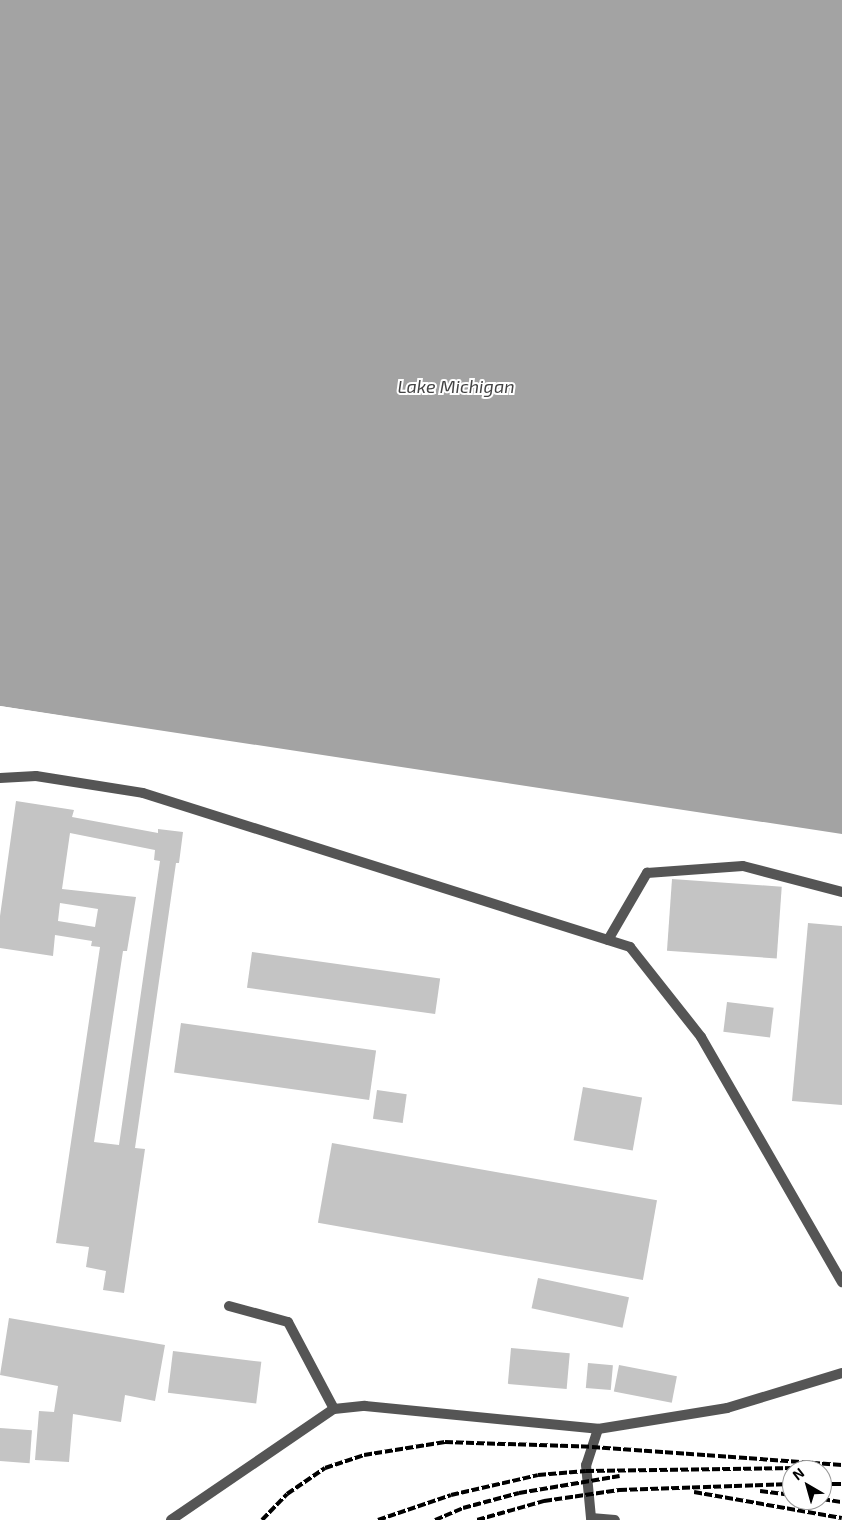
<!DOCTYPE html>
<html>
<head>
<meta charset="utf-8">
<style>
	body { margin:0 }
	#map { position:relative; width:842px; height:1520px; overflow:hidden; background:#fff; font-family:"Exo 2",sans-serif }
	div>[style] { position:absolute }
	.water>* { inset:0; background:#a3a3a3 }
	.pier>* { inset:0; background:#fff; transform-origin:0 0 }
	.building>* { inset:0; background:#c4c4c4; transform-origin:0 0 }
	.service>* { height:10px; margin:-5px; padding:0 5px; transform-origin:5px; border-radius:5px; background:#555 }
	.rail>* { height:4px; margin-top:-2px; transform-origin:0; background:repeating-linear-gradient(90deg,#000 0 8px,transparent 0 10.5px) }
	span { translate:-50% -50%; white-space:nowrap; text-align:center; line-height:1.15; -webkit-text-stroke:4px #fff; paint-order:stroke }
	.water-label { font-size:18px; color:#444; font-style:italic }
	.north { position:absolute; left:782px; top:1460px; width:50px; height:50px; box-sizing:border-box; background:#fff; border:1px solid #999; border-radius:50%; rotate:322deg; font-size:14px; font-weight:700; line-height:20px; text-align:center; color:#000 }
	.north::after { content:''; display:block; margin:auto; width:18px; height:22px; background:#000; clip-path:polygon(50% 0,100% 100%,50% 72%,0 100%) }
</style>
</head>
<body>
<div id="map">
	<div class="water">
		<i style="clip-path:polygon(0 0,842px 0,842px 834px,0 706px)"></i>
	</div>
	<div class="pier">
		<i style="left:0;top:706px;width:852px;height:2px;rotate:9deg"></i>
	</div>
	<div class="building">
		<i style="clip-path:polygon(evenodd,16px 801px,74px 810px,72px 817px,158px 833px,158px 829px,183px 832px,179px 863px,176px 863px,135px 1148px,145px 1149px,124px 1293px,103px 1290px,106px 1271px,86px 1267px,89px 1247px,56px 1243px,100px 947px,91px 946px,92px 941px,55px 935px,53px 956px,0 948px,0 916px,16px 801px,70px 833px,155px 850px,154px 860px,160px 861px,119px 1145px,94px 1142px,123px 951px,127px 951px,136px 897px,62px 889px,70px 833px,16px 801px,60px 903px,98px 909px,95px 927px,58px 921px,60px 903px)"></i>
		<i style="left:672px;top:879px;width:110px;height:72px;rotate:4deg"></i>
		<i style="clip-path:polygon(808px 923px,842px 926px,842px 1105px,792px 1101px)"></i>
		<i style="left:252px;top:952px;width:190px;height:36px;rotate:8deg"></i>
		<i style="left:727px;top:1002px;width:47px;height:30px;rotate:7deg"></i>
		<i style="left:181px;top:1023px;width:197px;height:50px;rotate:8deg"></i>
		<i style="left:583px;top:1087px;width:60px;height:54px;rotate:10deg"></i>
		<i style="left:377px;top:1090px;width:30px;height:29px;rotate:8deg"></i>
		<i style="left:332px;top:1143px;width:330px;height:81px;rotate:10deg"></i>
		<i style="left:538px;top:1278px;width:93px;height:31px;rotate:12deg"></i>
		<i style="clip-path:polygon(9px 1318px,165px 1345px,155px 1401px,125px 1395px,121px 1422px,73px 1414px,69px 1462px,35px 1460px,39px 1411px,54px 1412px,58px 1386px,0 1375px)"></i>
		<i style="left:511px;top:1348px;width:59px;height:36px;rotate:5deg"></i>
		<i style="left:173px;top:1351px;width:89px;height:42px;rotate:7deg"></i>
		<i style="left:588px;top:1363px;width:25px;height:25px;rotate:5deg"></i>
		<i style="left:619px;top:1365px;width:59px;height:27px;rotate:11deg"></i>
		<i style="left:0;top:1428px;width:32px;height:33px;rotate:4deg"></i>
	</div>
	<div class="service">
		<i style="left:0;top:778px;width:36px;rotate:-3deg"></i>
		<i style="left:36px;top:776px;width:108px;rotate:9deg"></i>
		<i style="left:143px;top:793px;width:511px;rotate:17.55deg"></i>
		<i style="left:630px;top:947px;width:115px;rotate:51.7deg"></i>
		<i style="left:701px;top:1037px;width:283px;rotate:60.1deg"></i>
		<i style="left:608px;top:940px;width:78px;rotate:-59.8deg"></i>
		<i style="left:647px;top:873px;width:96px;rotate:-4.2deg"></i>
		<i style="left:743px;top:866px;width:102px;rotate:14.7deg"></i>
		<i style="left:229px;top:1306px;width:61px;rotate:15.2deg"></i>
		<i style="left:288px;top:1322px;width:98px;rotate:62.1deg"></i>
		<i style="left:598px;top:1429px;width:38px;rotate:108deg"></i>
		<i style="left:586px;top:1465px;width:53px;rotate:84.6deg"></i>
		<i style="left:591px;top:1518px;width:24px;rotate:5deg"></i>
		<i style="left:171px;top:1520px;width:197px;rotate:-34.3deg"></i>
		<i style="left:334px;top:1409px;width:31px;rotate:-6deg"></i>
		<i style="left:365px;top:1406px;width:234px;rotate:5.6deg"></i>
		<i style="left:598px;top:1429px;width:131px;rotate:-9.2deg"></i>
		<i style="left:727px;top:1408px;width:120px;rotate:-16.9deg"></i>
	</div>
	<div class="rail">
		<i style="left:822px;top:1484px;width:20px"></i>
		<i style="left:760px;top:1491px;width:32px;rotate:7deg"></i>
		<i style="left:694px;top:1492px;width:150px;rotate:10deg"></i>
		<i style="left:822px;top:1499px;width:20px;rotate:9deg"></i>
		<i style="left:262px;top:1520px;width:36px;rotate:-46deg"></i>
		<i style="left:287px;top:1494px;width:46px;rotate:-34.4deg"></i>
		<i style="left:325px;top:1468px;width:41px;rotate:-18.4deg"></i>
		<i style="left:364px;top:1455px;width:82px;rotate:-9.1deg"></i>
		<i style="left:445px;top:1442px;width:147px;rotate:1.9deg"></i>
		<i style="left:592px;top:1447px;width:251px;rotate:4.1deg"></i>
		<i style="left:378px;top:1520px;width:77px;rotate:-18.9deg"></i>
		<i style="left:451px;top:1495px;width:89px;rotate:-12.9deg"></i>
		<i style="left:538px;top:1475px;width:48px;rotate:-4.8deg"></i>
		<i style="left:586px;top:1471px;width:211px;rotate:-0.8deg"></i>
		<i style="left:435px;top:1520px;width:30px;rotate:-23deg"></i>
		<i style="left:463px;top:1508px;width:58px;rotate:-15deg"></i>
		<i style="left:519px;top:1493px;width:102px;rotate:-9.6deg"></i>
		<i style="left:477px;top:1520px;width:70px;rotate:-15.8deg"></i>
		<i style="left:544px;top:1501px;width:76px;rotate:-8.3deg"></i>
		<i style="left:619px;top:1490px;width:173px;rotate:-2deg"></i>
	</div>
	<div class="water-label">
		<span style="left:456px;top:386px">Lake Michigan</span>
	</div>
	<div class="north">N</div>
</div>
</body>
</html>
